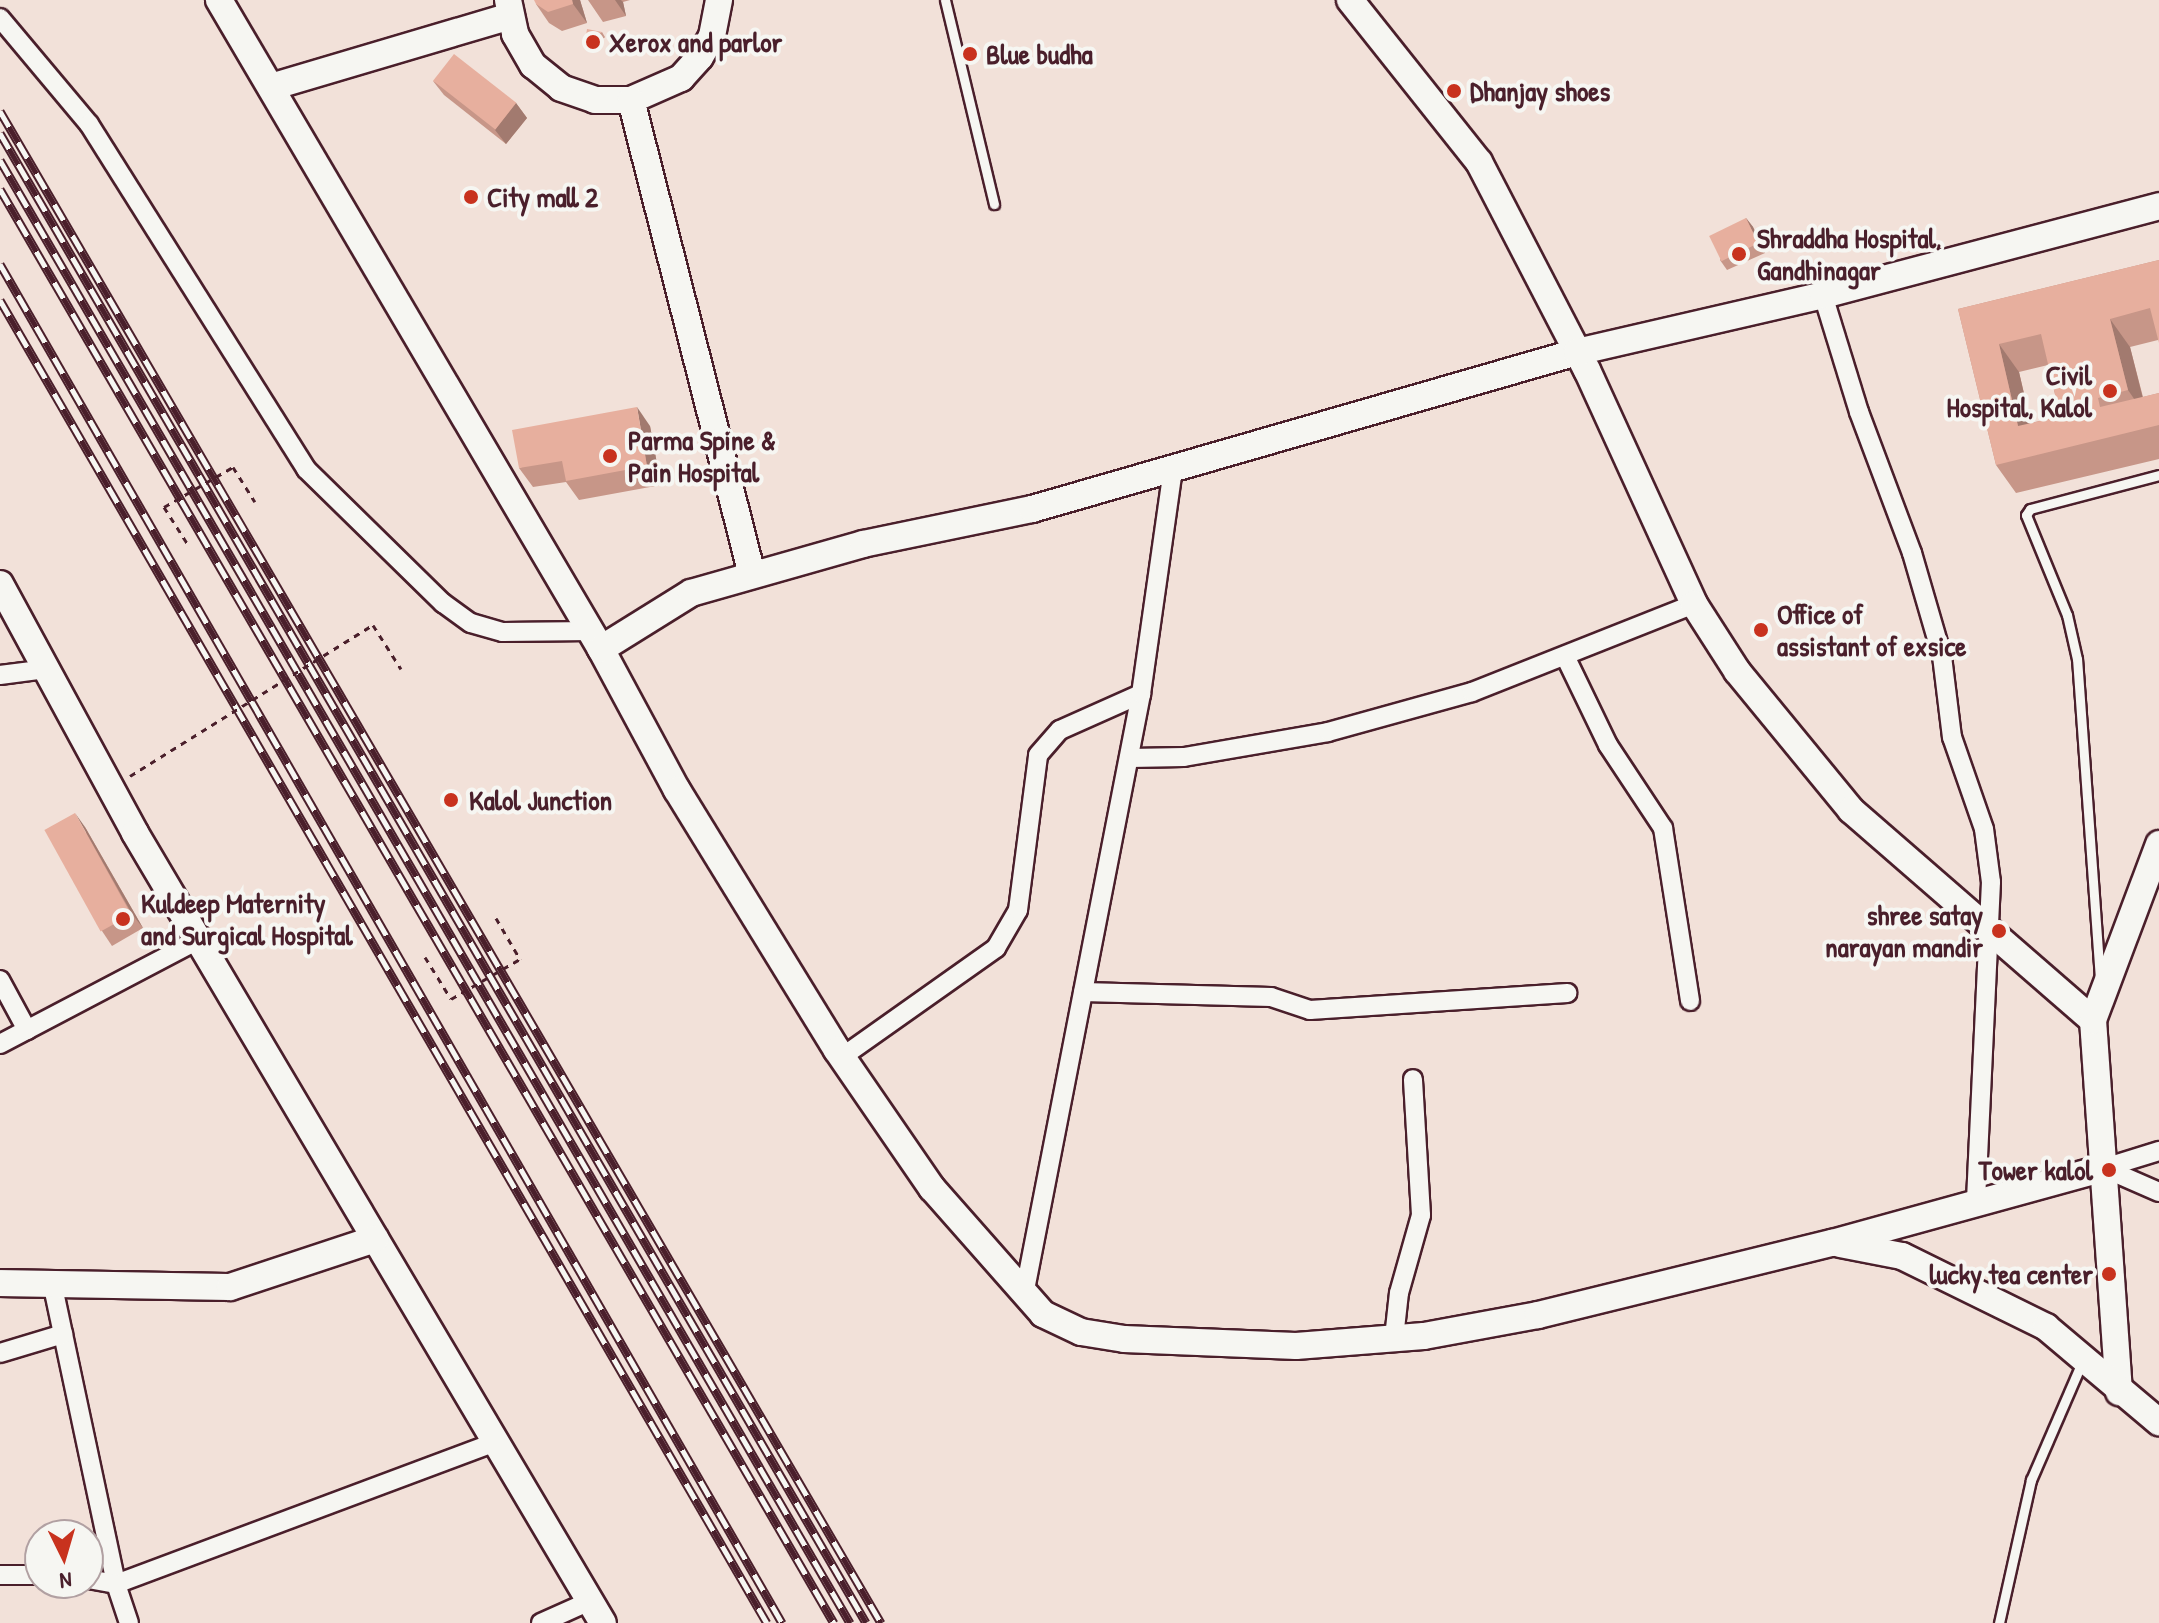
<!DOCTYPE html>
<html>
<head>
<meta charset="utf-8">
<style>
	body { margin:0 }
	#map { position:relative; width:2159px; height:1623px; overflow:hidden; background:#f2e1d9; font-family:"Patrick Hand",sans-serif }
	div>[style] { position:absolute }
	.path>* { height:3px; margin-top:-1.5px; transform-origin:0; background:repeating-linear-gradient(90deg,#4a1f2b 0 6px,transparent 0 12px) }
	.roads { filter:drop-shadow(2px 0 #4a1f2b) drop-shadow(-2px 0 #4a1f2b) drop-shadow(0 2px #4a1f2b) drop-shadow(0 -2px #4a1f2b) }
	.lane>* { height:9px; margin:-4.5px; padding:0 4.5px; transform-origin:4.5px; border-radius:4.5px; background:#f6f6f2 }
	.street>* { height:18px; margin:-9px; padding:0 9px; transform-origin:9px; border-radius:9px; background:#f6f6f2 }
	.secondary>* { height:26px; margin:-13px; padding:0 13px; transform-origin:13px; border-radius:13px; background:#f6f6f2 }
	.rail>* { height:9px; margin-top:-4.5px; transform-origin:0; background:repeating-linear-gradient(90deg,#f6f6f2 0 18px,#4a1f2b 0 36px); box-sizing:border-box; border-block:2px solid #4a1f2b }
	.path-bridge>* { height:3px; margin-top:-1.5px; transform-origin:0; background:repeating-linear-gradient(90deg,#4a1f2b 0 6px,transparent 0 12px) }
	.wall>* { inset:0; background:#c79688; transform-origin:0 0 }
	.shaded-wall>* { inset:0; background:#a27a6f }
	.building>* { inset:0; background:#e7af9e; transform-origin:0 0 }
	.dots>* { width:22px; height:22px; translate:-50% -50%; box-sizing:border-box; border:4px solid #f6f6f2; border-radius:50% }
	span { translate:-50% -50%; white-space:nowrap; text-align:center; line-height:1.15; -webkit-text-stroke:8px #f6f6f2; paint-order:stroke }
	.poi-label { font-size:28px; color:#4a1f2b; font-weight:700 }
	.left { translate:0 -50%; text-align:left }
	.right { translate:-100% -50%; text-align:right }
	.north { position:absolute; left:24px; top:1519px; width:80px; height:80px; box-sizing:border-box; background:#f6f6f2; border:2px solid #b1a0a2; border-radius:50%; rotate:175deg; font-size:22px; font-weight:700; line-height:32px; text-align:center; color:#4a1f2b }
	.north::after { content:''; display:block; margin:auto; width:28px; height:36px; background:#c8321e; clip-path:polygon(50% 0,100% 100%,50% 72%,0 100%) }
</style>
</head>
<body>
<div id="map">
	<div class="path">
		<i style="left:233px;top:467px;width:41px;rotate:57.8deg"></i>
		<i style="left:164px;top:507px;width:43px;rotate:57.4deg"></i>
		<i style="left:373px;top:625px;width:52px;rotate:57.5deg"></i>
		<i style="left:496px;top:918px;width:48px;rotate:59.7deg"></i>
		<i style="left:425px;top:957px;width:49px;rotate:58.2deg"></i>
	</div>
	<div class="roads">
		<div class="lane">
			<i style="left:945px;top:0;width:210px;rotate:76.5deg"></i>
			<i style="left:2100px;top:979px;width:321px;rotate:-94.1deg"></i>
			<i style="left:2077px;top:659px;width:45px;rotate:-102.8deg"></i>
			<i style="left:2067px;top:615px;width:108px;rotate:-112.3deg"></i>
			<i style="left:2026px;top:515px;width:7px;rotate:-56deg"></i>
			<i style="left:2030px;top:509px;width:133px;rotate:-14.8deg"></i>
			<i style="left:1999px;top:1623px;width:147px;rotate:-77.4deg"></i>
			<i style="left:2031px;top:1480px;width:131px;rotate:-66.6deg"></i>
		</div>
		<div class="street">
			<i style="left:0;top:18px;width:138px;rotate:50deg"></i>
			<i style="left:89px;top:124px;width:408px;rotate:57.8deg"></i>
			<i style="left:306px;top:469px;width:192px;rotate:44.4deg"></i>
			<i style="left:443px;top:603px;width:34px;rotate:36deg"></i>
			<i style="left:471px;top:623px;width:33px;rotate:16deg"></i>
			<i style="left:503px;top:632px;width:88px;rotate:-0.7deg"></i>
			<i style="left:1823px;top:295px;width:122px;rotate:72.9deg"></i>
			<i style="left:1859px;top:412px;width:151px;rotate:69.4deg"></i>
			<i style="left:1912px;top:553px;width:107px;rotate:73.8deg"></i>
			<i style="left:1942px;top:656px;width:82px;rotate:83deg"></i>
			<i style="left:1952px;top:737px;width:97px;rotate:70.8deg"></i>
			<i style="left:1984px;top:829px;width:53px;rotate:82.5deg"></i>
			<i style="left:1991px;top:882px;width:321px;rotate:92.7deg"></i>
			<i style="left:1565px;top:656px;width:99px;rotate:64.2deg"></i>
			<i style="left:1608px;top:745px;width:100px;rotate:56.5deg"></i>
			<i style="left:1663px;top:828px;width:175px;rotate:81.1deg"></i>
			<i style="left:0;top:675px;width:46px;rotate:-7.4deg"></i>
			<i style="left:1130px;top:758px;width:54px;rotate:-1.1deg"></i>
			<i style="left:1184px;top:757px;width:146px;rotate:-9.8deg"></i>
			<i style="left:1328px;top:732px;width:149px;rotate:-15.5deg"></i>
			<i style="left:1472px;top:692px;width:239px;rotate:-21.6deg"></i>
			<i style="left:0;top:980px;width:57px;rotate:61.6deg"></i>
			<i style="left:1083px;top:992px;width:188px;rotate:1.5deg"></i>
			<i style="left:1271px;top:997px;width:41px;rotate:18.4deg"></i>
			<i style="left:1310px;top:1010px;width:258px;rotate:-3.8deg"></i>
			<i style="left:0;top:1044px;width:224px;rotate:-27.7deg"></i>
			<i style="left:842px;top:1057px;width:189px;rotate:-35.3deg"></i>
			<i style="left:996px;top:948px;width:44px;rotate:-59.9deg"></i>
			<i style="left:1018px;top:910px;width:156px;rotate:-82.6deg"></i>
			<i style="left:1038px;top:755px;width:33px;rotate:-49deg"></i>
			<i style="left:1060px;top:730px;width:89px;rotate:-24deg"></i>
			<i style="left:2104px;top:1168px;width:60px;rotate:23.6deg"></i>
			<i style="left:2104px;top:1168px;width:58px;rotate:-17.2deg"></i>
			<i style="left:53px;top:1287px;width:304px;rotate:78deg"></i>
			<i style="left:116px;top:1584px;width:406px;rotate:-20.5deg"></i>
			<i style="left:1024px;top:1295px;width:612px;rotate:-78.98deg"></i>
			<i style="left:1141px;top:694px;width:226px;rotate:-81.9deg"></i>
			<i style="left:1394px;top:1338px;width:45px;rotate:-83.7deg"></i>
			<i style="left:1399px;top:1293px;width:81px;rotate:-74.2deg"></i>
			<i style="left:1421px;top:1215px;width:136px;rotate:-93.4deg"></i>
			<i style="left:0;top:1353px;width:66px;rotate:-16.8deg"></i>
			<i style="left:0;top:1575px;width:40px"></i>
			<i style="left:88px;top:1579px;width:28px;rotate:10deg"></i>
			<i style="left:116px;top:1584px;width:41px;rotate:71.6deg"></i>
			<i style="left:541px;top:1623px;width:54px;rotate:-24.2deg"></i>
		</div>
		<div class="secondary">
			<i style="left:219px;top:0;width:753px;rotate:59.52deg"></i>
			<i style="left:601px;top:649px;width:160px;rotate:61.7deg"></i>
			<i style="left:677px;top:790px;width:305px;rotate:58.4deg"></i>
			<i style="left:837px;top:1050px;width:168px;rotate:55.5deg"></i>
			<i style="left:932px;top:1188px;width:168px;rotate:48.6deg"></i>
			<i style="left:1043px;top:1314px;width:42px;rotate:25.3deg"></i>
			<i style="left:1081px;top:1332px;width:44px;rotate:9.2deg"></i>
			<i style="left:1124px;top:1339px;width:172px;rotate:2.3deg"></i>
			<i style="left:1296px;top:1346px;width:128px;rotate:-4.5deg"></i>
			<i style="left:1424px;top:1336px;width:116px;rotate:-10.4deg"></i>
			<i style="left:1538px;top:1315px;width:303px;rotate:-13.8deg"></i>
			<i style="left:1832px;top:1243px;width:282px;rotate:-15.4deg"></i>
			<i style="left:508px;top:0;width:35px;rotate:78deg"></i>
			<i style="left:515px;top:34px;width:36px;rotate:60deg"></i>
			<i style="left:533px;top:65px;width:36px;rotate:39deg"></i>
			<i style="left:561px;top:88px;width:36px;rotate:19deg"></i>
			<i style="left:595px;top:100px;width:36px"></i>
			<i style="left:631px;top:100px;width:55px;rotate:-23.7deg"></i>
			<i style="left:681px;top:78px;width:28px;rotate:-48deg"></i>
			<i style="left:700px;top:57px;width:24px;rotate:-60deg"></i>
			<i style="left:712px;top:36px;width:37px;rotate:-79deg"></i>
			<i style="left:1350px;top:0;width:207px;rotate:51.5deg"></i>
			<i style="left:1479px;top:162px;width:234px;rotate:62.6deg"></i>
			<i style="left:1587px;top:370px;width:257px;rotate:65.4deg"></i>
			<i style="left:1694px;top:604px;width:80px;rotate:57.3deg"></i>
			<i style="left:1737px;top:671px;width:180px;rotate:50.6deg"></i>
			<i style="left:1851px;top:810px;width:320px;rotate:41deg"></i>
			<i style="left:2093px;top:1020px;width:373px;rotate:86deg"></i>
			<i style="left:271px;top:87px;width:250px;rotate:-16.5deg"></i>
			<i style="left:631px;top:100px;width:490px;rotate:75.7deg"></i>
			<i style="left:0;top:584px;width:283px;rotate:61.5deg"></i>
			<i style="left:135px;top:833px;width:918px;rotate:59.36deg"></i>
			<i style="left:601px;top:649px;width:106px;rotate:-31.9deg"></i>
			<i style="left:691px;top:593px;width:179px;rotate:-15.9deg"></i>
			<i style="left:863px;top:544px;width:173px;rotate:-11.7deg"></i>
			<i style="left:1032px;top:509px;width:567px;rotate:-16.07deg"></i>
			<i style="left:1577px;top:352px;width:253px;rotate:-13deg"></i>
			<i style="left:1823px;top:295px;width:348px;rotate:-14.8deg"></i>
			<i style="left:2093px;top:1020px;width:188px;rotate:-69.4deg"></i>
			<i style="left:1840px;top:1244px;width:63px;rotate:11deg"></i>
			<i style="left:1902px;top:1256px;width:161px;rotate:26.2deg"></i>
			<i style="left:2046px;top:1327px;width:148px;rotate:40.1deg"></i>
			<i style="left:0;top:1283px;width:230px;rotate:1deg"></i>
			<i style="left:230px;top:1287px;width:153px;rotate:-18.3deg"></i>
		</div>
	</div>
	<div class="rail">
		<i style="left:0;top:111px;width:1750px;rotate:59.77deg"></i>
		<i style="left:0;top:133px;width:1723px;rotate:59.83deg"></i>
		<i style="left:0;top:160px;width:1692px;rotate:59.84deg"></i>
		<i style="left:0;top:189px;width:1659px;rotate:59.82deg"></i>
		<i style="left:0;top:264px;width:1568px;rotate:60.08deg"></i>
		<i style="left:0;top:300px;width:1529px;rotate:59.9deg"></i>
	</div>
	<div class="path-bridge">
		<i style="left:164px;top:507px;width:80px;rotate:-30.1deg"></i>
		<i style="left:130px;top:776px;width:286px;rotate:-31.9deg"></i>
		<i style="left:451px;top:999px;width:80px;rotate:-30.1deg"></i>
	</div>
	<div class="wall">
		<i style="clip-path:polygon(580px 0,587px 23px,562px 31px,549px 23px,536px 4px)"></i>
		<i style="clip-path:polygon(588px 0,630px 0,623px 2px,626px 16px,603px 22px)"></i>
		<i style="left:602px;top:32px;width:6px;height:20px;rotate:59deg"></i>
		<i style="clip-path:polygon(433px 81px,516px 103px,527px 118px,506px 144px,444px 95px)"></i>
		<i style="clip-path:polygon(1746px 218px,1753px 227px,1765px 253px,1727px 270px,1720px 260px)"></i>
		<i style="clip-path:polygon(evenodd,2159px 260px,2158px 340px,2130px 347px,2143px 397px,2159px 393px,2159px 459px,2016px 493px,1996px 465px,1958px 309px,2159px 260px,2048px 365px,2058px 407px,2064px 415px,2031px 423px,2019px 372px,2048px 365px)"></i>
		<i style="clip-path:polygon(650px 426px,661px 485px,579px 500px,566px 482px,533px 487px,519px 468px)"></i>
		<i style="clip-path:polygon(85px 827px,143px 928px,112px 946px,102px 931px)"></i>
	</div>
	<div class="shaded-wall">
		<i style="clip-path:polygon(572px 0,580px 0,587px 23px,573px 4px)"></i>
		<i style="clip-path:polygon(615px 0,621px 0,623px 2px,626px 16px)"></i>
		<i style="clip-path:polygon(516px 103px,527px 118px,506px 144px,495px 130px)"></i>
		<i style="clip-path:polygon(1746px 218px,1753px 227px,1765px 253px,1758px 243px)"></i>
		<i style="clip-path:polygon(2110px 319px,2130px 347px,2148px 419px,2128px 390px)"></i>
		<i style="clip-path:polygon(1999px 344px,2019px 372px,2038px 455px,2018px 426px)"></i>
		<i style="clip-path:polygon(637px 407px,650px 426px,661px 485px,647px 466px)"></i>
		<i style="clip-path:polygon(75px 813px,85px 827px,143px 928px,132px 914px)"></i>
	</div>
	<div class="building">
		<i style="clip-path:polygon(534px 0,572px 0,573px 4px,548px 12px,536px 4px)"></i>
		<i style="clip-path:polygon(587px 29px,602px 32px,585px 42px)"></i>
		<i style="left:454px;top:54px;width:79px;height:34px;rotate:38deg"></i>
		<i style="left:1746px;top:218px;width:28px;height:41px;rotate:64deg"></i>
		<i style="clip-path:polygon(evenodd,2159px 260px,2159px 343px,2150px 308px,2110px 319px,2128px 390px,2098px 398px,2100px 407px,2159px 393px,2159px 425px,1996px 465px,1958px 309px,2159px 260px,2041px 334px,2058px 407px,2086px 401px,2089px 410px,2018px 426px,1999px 344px,2041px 334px)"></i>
		<i style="clip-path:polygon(637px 407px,647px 466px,566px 481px,562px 461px,519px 468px,512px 430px)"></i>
		<i style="left:75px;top:813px;width:116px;height:35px;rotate:61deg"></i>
	</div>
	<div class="dots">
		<i style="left:593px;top:42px;background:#c8321e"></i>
		<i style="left:970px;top:54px;background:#c8321e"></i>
		<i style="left:1454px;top:91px;background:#c8321e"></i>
		<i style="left:471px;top:197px;background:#c8321e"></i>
		<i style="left:1739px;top:254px;background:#c8321e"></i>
		<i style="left:2110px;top:391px;background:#c8321e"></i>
		<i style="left:610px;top:456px;background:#c8321e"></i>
		<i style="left:1761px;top:630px;background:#c8321e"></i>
		<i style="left:451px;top:800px;background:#c8321e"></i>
		<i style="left:123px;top:919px;background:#c8321e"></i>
		<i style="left:1999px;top:931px;background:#c8321e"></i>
		<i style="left:2109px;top:1170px;background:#c8321e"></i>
		<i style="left:2109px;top:1274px;background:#c8321e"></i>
	</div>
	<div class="poi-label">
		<span class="left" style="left:609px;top:42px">Xerox and parlor</span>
		<span class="left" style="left:986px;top:54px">Blue budha</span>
		<span class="left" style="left:1470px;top:91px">Dhanjay shoes</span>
		<span class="left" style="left:487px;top:197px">City mall 2</span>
		<span class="left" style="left:1757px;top:254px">Shraddha Hospital,<br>Gandhinagar</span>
		<span class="right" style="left:2092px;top:391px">Civil<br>Hospital, Kalol</span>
		<span class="left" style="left:628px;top:456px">Parma Spine &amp;<br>Pain Hospital</span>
		<span class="left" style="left:1777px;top:630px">Office of<br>assistant of exsice</span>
		<span class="left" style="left:469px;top:800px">Kalol Junction</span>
		<span class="left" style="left:141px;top:919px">Kuldeep Maternity<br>and Surgical Hospital</span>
		<span class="right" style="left:1983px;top:931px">shree satay<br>narayan mandir</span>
		<span class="right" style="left:2093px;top:1170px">Tower kalol</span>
		<span class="right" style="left:2093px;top:1274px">lucky tea center</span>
	</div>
	<div class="north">N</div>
</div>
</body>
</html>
